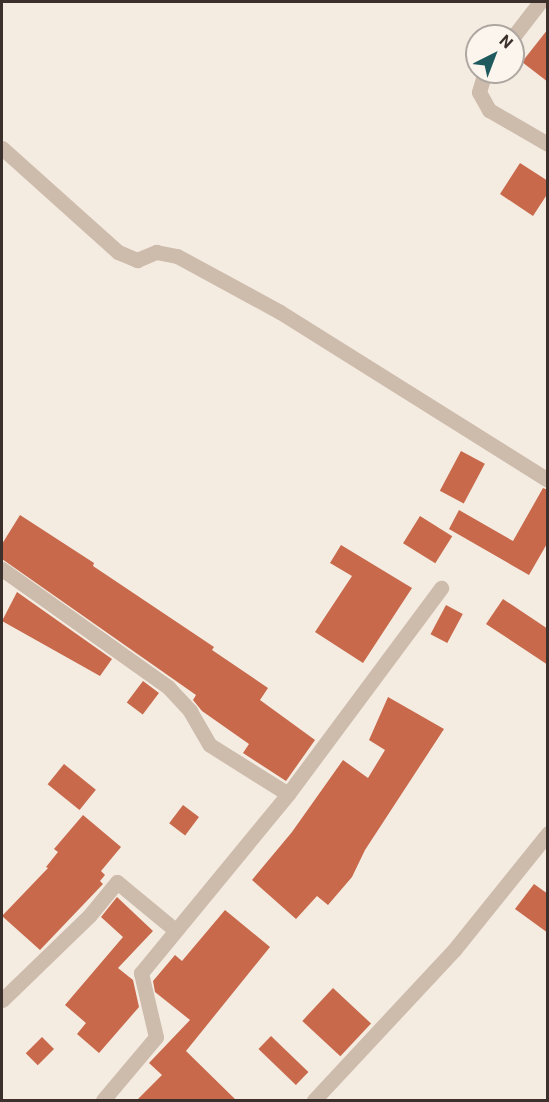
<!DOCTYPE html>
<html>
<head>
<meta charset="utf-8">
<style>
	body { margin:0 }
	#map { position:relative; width:549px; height:1102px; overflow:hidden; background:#f4ebe1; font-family:Roboto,sans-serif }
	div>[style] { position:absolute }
	.building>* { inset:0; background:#c8694b; transform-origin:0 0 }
	.street>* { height:15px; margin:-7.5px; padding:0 7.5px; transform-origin:7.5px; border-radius:7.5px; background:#cdbbac }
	span { translate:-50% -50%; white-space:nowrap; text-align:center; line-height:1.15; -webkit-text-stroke:5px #fbf5ee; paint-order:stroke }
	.frame { position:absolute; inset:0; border:3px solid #3b302b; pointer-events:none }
	.north { position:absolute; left:465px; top:24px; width:60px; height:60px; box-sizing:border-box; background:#fbf5ee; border:2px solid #aea6a0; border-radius:50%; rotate:42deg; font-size:16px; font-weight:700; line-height:24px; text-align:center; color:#3b302b }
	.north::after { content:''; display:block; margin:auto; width:21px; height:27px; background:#1f5a5e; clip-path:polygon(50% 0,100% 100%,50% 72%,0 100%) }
</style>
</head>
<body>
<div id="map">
	<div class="building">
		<i style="clip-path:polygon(548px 29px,548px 82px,522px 62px)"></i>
		<i style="clip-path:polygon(520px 163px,548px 181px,548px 193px,533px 216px,500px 194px)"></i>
		<i style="left:461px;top:451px;width:27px;height:45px;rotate:28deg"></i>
		<i style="clip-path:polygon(543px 488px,548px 490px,548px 542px,529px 575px,449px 529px,459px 510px,513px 541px)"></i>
		<i style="clip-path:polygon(20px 515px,94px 563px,93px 566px,214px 647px,212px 650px,268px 688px,260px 700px,315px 740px,286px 781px,243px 753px,249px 744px,202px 711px,193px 700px,196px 695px,2px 559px,2px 544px)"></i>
		<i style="left:420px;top:516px;width:38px;height:32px;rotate:32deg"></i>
		<i style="clip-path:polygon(341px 545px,412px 588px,363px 663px,315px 632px,352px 576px,330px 563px)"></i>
		<i style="clip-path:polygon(17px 592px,112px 659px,100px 676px,2px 621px)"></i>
		<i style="clip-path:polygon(503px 599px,548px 629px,548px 665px,486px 624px)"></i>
		<i style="left:446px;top:605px;width:19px;height:33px;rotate:28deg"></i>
		<i style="left:143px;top:681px;width:20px;height:27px;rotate:37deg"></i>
		<i style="clip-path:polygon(388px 697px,444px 729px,365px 850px,352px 877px,328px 905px,317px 896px,296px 919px,252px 880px,292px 832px,343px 760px,368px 778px,385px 750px,369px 740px)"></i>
		<i style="left:64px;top:764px;width:41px;height:26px;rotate:39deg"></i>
		<i style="left:183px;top:805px;width:20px;height:23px;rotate:37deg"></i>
		<i style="clip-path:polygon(83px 815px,121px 847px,101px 871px,105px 875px,100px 881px,103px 884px,40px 950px,2px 916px,48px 868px,46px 867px,58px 852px,54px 849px)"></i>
		<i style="clip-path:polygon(534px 884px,548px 894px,548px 933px,515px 909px)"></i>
		<i style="clip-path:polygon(117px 897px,153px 931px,118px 968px,133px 980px,139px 1007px,99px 1053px,77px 1034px,86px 1023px,65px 1005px,123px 937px,101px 917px)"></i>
		<i style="clip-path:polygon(225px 910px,270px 947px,186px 1051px,237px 1101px,136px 1101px,162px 1075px,149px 1063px,190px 1020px,155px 992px,153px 981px,175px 955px,182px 961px)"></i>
		<i style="left:333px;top:988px;width:52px;height:45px;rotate:43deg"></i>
		<i style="left:271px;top:1036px;width:52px;height:18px;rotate:44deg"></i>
		<i style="left:42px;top:1037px;width:17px;height:23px;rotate:45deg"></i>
	</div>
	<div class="street">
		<i style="left:513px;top:37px;width:44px;rotate:-52.4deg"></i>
		<i style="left:485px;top:72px;width:21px;rotate:107deg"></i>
		<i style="left:479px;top:92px;width:21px;rotate:61deg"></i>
		<i style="left:489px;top:110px;width:68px;rotate:30deg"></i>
		<i style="left:2px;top:148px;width:156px;rotate:41.9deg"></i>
		<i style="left:118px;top:252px;width:21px;rotate:23deg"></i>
		<i style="left:137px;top:260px;width:21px;rotate:-23deg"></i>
		<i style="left:156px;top:252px;width:21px;rotate:11deg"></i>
		<i style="left:177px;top:256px;width:117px;rotate:28.5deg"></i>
		<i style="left:280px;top:312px;width:316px;rotate:32.1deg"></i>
		<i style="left:2px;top:569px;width:204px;rotate:35.4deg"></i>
		<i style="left:168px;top:687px;width:33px;rotate:47deg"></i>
		<i style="left:190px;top:711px;width:39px;rotate:60deg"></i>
		<i style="left:210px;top:745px;width:92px;rotate:32.1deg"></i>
		<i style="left:2px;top:1000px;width:121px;rotate:-44deg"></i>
		<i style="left:89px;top:916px;width:44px;rotate:-50.5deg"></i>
		<i style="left:117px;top:882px;width:75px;rotate:39.6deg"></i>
		<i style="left:103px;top:1100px;width:82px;rotate:-49.9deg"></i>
		<i style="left:156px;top:1037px;width:66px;rotate:-103.2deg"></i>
		<i style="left:141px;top:973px;width:232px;rotate:-50.6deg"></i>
		<i style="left:288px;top:794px;width:257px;rotate:-53.4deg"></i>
		<i style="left:314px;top:1100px;width:205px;rotate:-47deg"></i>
		<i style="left:454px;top:950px;width:150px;rotate:-51.2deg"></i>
	</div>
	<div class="frame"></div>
	<div class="north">N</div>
</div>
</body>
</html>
